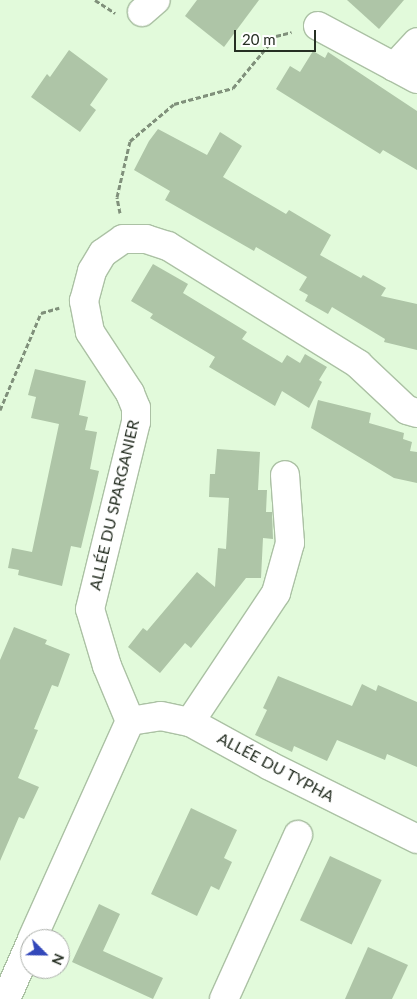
<!DOCTYPE html>
<html>
<head>
<meta charset="utf-8">
<style>
	body { margin:0 }
	#map { position:relative; width:417px; height:999px; overflow:hidden; background:#e2fadb; font-family:Lato,sans-serif }
	div>[style] { position:absolute }
	.building>* { inset:0; background:#aec5a7; transform-origin:0 0 }
	.path>* { height:3px; margin-top:-1.5px; transform-origin:0; background:repeating-linear-gradient(90deg,#80907b 0 5px,transparent 0 7.5px) }
	.roads { filter:drop-shadow(1px 0 #abc1a4) drop-shadow(-1px 0 #abc1a4) drop-shadow(0 1px #abc1a4) drop-shadow(0 -1px #abc1a4) }
	.minor>* { height:28px; margin:-14px; padding:0 14px; transform-origin:14px; border-radius:14px; background:#fff }
	span { translate:-50% -50%; white-space:nowrap; text-align:center; line-height:1.15; -webkit-text-stroke:4px #fff; paint-order:stroke }
	.street-label { font-size:16px; color:#262f23 }
	.north { position:absolute; left:20px; top:929px; width:50px; height:50px; box-sizing:border-box; background:#fff; border:1px solid #a8aca7; border-radius:50%; rotate:113deg; font-size:14px; font-weight:700; line-height:20px; text-align:center; color:#262f23 }
	.north::after { content:''; display:block; margin:auto; width:18px; height:22px; background:#3348ba; clip-path:polygon(50% 0,100% 100%,50% 72%,0 100%) }
	.scale { position:absolute; left:234px; top:30px; width:82px; height:22px; box-sizing:border-box; border:2px solid #262f23; border-top:0; padding-left:6px; font-size:15px; line-height:18px; white-space:nowrap; color:#262f23; -webkit-text-stroke:4px #fff; paint-order:stroke }
</style>
</head>
<body>
<div id="map">
	<div class="building">
		<i style="clip-path:polygon(197px 0,259px 0,224px 47px,185px 16px)"></i>
		<i style="clip-path:polygon(347px 0,404px 0,379px 29px)"></i>
		<i style="clip-path:polygon(69px 50px,108px 79px,90px 105px,96px 110px,80px 132px,31px 97px,47px 74px,50px 77px)"></i>
		<i style="clip-path:polygon(313px 51px,325px 58px,328px 52px,417px 111px,417px 170px,383px 150px,380px 154px,276px 89px,290px 66px,300px 72px)"></i>
		<i style="clip-path:polygon(158px 129px,207px 155px,220px 132px,242px 146px,223px 177px,286px 214px,289px 210px,331px 235px,320px 255px,361px 278px,363px 275px,386px 288px,381px 296px,417px 304px,417px 350px,384px 342px,385px 339px,332px 307px,328px 314px,305px 301px,308px 295px,299px 290px,307px 277px,256px 247px,254px 251px,165px 200px,170px 191px,134px 170px,149px 141px)"></i>
		<i style="clip-path:polygon(153px 264px,188px 284px,183px 293px,247px 332px,242px 339px,282px 363px,287px 355px,300px 363px,305px 354px,327px 367px,319px 380px,322px 382px,309px 408px,282px 391px,275px 406px,209px 367px,215px 357px,150px 318px,153px 314px,131px 301px)"></i>
		<i style="clip-path:polygon(35px 369px,86px 381px,79px 415px,88px 417px,85px 430px,97px 432px,90px 469px,99px 471px,93px 498px,81px 548px,71px 546px,62px 586px,18px 575px,19px 570px,8px 568px,12px 548px,32px 552px,59px 424px,31px 418px,36px 397px,28px 395px)"></i>
		<i style="clip-path:polygon(318px 400px,371px 413px,369px 423px,404px 433px,403px 439px,412px 442px,410px 451px,417px 452px,417px 483px,394px 478px,311px 428px)"></i>
		<i style="clip-path:polygon(217px 449px,260px 452px,258px 490px,267px 490px,266px 512px,272px 512px,273px 539px,263px 538px,261px 578px,246px 578px,191px 648px,185px 643px,160px 673px,128px 647px,143px 628px,147px 631px,197px 572px,215px 587px,218px 548px,226px 549px,229px 498px,209px 497px,210px 474px,215px 474px)"></i>
		<i style="clip-path:polygon(14px 627px,47px 640px,45px 644px,70px 654px,58px 687px,52px 685px,34px 729px,38px 730px,18px 778px,39px 787px,24px 819px,19px 817px,0 861px,0 660px)"></i>
		<i style="clip-path:polygon(278px 676px,352px 706px,362px 684px,376px 691px,378px 685px,417px 702px,417px 767px,387px 754px,385px 760px,337px 740px,327px 761px,294px 746px,292px 752px,255px 735px,267px 710px,263px 708px)"></i>
		<i style="clip-path:polygon(191px 808px,237px 830px,224px 858px,232px 862px,219px 890px,211px 886px,197px 916px,151px 894px)"></i>
		<i style="left:330px;top:856px;width:57px;height:71px;rotate:25deg"></i>
		<i style="clip-path:polygon(99px 904px,120px 914px,103px 951px,163px 978px,153px 999px,72px 962px)"></i>
		<i style="clip-path:polygon(368px 947px,408px 965px,392px 999px,345px 999px)"></i>
	</div>
	<div class="path">
		<i style="left:95px;top:0;width:24px;rotate:33deg"></i>
		<i style="left:120px;top:213px;width:16px;rotate:-101deg"></i>
		<i style="left:117px;top:197px;width:57px;rotate:-76.9deg"></i>
		<i style="left:130px;top:141px;width:57px;rotate:-40.1deg"></i>
		<i style="left:174px;top:104px;width:61px;rotate:-15.2deg"></i>
		<i style="left:233px;top:88px;width:67px;rotate:-50.4deg"></i>
		<i style="left:276px;top:36px;width:16px;rotate:-14deg"></i>
		<i style="left:0;top:410px;width:105px;rotate:-67.1deg"></i>
		<i style="left:41px;top:313px;width:19px;rotate:-16deg"></i>
	</div>
	<div class="roads">
		<div class="minor">
			<i style="left:142px;top:12px;width:18px;rotate:-41deg"></i>
			<i style="left:318px;top:26px;width:112px;rotate:28.2deg"></i>
			<i style="left:394px;top:67px;width:34px;rotate:-47deg"></i>
			<i style="left:130px;top:721px;width:31px;rotate:-9deg"></i>
			<i style="left:161px;top:716px;width:30px;rotate:12deg"></i>
			<i style="left:190px;top:722px;width:91px;rotate:28.8deg"></i>
			<i style="left:270px;top:766px;width:164px;rotate:26.4deg"></i>
			<i style="left:190px;top:722px;width:155px;rotate:-56.3deg"></i>
			<i style="left:276px;top:593px;width:52px;rotate:-74.4deg"></i>
			<i style="left:290px;top:543px;width:68px;rotate:-94.2deg"></i>
			<i style="left:32px;top:939px;width:239px;rotate:-65.8deg"></i>
			<i style="left:130px;top:721px;width:60px;rotate:-112.7deg"></i>
			<i style="left:107px;top:666px;width:59px;rotate:-106.6deg"></i>
			<i style="left:90px;top:609px;width:193px;rotate:-76.2deg"></i>
			<i style="left:136px;top:422px;width:14px;rotate:-90deg"></i>
			<i style="left:136px;top:408px;width:16px;rotate:-112deg"></i>
			<i style="left:130px;top:393px;width:73px;rotate:-123.3deg"></i>
			<i style="left:90px;top:332px;width:32px;rotate:-101deg"></i>
			<i style="left:84px;top:301px;width:31px;rotate:-75deg"></i>
			<i style="left:92px;top:271px;width:21px;rotate:-59deg"></i>
			<i style="left:103px;top:253px;width:24px;rotate:-35deg"></i>
			<i style="left:123px;top:239px;width:23px"></i>
			<i style="left:146px;top:239px;width:23px;rotate:18deg"></i>
			<i style="left:168px;top:246px;width:224px;rotate:31.8deg"></i>
			<i style="left:358px;top:364px;width:67px;rotate:43.2deg"></i>
			<i style="left:407px;top:410px;width:10px;rotate:17deg"></i>
			<i style="left:6px;top:999px;width:60px;rotate:-66.4deg"></i>
			<i style="left:224px;top:999px;width:180px;rotate:-65.7deg"></i>
		</div>
	</div>
	<div class="street-label">
		<span style="left:114px;top:505px;rotate:-77deg">ALLÉE DU SPARGANIER</span>
		<span style="left:276px;top:767px;rotate:28deg">ALLÉE DU TYPHA</span>
	</div>
	<div class="north">N</div>
	<div class="scale">20 m</div>
</div>
</body>
</html>
